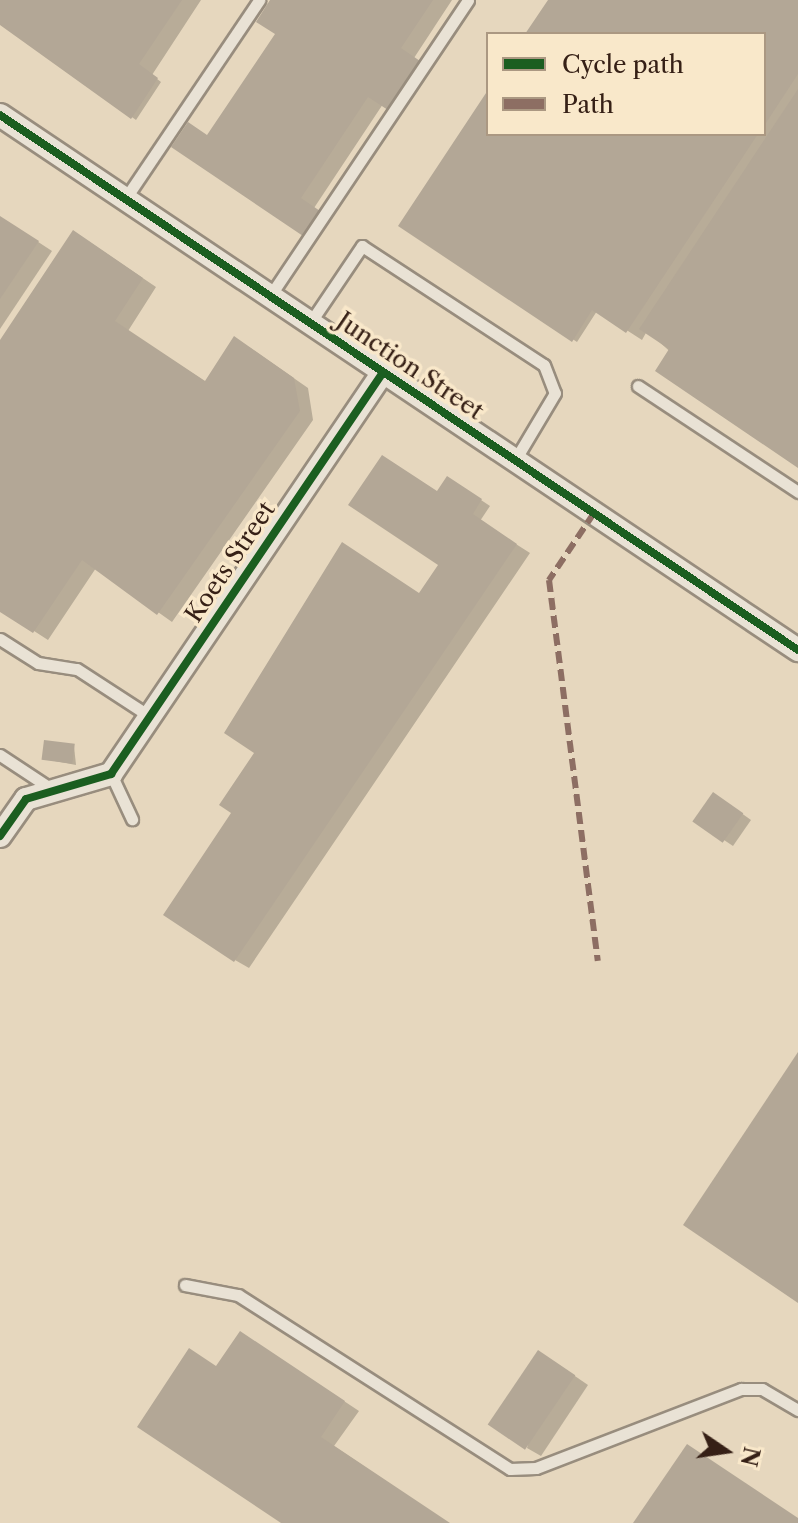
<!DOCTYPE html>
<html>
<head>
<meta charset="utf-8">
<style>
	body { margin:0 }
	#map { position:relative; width:798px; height:1523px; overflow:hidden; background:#e6d7be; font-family:"Libre Caslon Text",serif }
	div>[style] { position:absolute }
	.shadow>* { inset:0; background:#0003 }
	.building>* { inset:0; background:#b3a796; transform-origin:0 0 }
	.roads { filter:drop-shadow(2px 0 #988d7e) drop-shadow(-2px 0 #988d7e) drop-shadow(0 2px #988d7e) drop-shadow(0 -2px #988d7e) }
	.lane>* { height:11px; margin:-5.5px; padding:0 5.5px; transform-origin:5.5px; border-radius:5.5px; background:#e9e2d5 }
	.street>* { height:22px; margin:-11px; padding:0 11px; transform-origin:11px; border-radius:11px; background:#e9e2d5 }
	.quiet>* { height:6px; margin-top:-3px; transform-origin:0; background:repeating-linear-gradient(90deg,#8d6e63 0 12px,transparent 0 18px) }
	.cycleway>* { height:8px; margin:-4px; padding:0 4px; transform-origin:4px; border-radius:4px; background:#1b5e20 }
	span { translate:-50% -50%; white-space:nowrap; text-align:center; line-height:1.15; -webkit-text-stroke:7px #f9e8ca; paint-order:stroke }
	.street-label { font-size:24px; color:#362016 }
	.legend { position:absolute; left:486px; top:32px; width:280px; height:104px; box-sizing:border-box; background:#f9e8ca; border:2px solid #ab9882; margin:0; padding:10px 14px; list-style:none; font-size:24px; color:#362016 }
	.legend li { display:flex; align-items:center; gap:16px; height:40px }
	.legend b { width:40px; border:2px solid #ab9882 }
	.north { position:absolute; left:686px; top:1411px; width:80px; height:80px; -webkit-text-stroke:6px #f9e8ca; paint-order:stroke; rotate:103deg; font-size:22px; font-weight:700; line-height:32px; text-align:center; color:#362016 }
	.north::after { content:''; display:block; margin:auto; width:28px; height:36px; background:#362016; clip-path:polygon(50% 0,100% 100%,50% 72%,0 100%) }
</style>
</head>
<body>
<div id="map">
	<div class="shadow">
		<i style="clip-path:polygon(0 0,201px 0,152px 75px,161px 82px,136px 120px,0 22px)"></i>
		<i style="clip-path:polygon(273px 0,452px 0,414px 58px,423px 64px,393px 111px,383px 104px,314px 208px,323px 215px,308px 236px,208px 138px,277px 33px)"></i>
		<i style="clip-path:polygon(550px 0,798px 0,798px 466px,647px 331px,642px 340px,597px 311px,577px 342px,401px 225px,488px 94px,488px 134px,764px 134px,764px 34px,528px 34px)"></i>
		<i style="clip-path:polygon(0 217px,52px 251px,0 329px)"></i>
		<i style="clip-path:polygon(88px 241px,156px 287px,128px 331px,206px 382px,249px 347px,308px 388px,313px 420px,172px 622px,96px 568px,48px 640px,0 609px,0 344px)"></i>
		<i style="clip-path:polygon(457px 484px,490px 506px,480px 521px,530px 553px,249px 968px,235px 960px,441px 564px,438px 493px)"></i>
		<i style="clip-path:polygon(74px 746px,76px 765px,44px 759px)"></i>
		<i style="clip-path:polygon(723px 800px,751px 820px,733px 846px,724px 840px)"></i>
		<i style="clip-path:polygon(255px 1342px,359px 1411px,334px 1446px,448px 1523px,285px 1523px,218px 1368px)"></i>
		<i style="clip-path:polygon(553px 1361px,588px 1385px,541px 1456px,527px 1448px)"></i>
	</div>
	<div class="building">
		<i style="clip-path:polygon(0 0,182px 0,139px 64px,158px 78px,131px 119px,0 25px)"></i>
		<i style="clip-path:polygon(270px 0,433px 0,401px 48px,420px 61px,388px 110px,368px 97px,301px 198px,320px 211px,303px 236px,171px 147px,188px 122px,207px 135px,275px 34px,256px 22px)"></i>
		<i style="clip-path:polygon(548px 0,798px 0,798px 74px,764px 126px,764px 34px,525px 34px)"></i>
		<i style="clip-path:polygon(798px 89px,798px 468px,655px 371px,669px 349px,639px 329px)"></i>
		<i style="clip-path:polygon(488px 90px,488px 134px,758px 134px,626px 333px,592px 310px,572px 342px,398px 226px)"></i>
		<i style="clip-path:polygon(0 216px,39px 241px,0 299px)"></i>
		<i style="clip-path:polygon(73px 230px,143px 278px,115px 321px,205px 381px,234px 336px,294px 378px,300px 411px,157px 615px,82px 560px,33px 633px,0 612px,0 340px)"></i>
		<i style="clip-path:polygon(382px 455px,437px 491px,447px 476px,482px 499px,473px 514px,517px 544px,234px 962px,163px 915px,231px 813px,219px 805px,254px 753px,224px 733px,342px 542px,419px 593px,438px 565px,348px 505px)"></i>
		<i style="left:44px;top:740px;width:31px;height:20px;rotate:7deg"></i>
		<i style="left:713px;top:792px;width:37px;height:36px;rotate:35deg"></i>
		<i style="clip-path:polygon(798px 1052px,798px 1303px,683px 1225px)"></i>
		<i style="clip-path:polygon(240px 1331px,345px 1401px,321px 1437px,450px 1523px,281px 1523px,137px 1427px,189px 1348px,216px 1366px)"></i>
		<i style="left:538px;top:1350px;width:45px;height:90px;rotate:34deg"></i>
		<i style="clip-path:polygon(687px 1444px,798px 1518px,798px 1523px,633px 1523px)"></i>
	</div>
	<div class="roads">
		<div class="lane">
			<i style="left:125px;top:199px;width:240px;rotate:-56deg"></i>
			<i style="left:270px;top:296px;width:356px;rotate:-56.2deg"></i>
			<i style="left:310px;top:323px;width:93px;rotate:-56deg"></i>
			<i style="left:362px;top:246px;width:217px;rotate:33.2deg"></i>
			<i style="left:544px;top:365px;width:30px;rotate:69deg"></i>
			<i style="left:555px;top:393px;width:78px;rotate:120.8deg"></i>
			<i style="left:638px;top:386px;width:192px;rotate:33.5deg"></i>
			<i style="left:0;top:639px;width:45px;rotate:32.3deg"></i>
			<i style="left:38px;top:663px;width:39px;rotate:9deg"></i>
			<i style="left:77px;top:669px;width:86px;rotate:33.1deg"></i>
			<i style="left:0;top:755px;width:64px;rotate:33.4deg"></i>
			<i style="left:111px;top:774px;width:50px;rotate:65deg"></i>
			<i style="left:185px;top:1285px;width:54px;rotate:10.7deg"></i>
			<i style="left:238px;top:1295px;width:323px;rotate:32.6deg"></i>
			<i style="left:510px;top:1469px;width:26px;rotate:-2deg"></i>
			<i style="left:536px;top:1468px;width:220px;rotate:-21.1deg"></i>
			<i style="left:741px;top:1389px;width:21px"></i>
			<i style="left:762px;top:1389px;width:42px;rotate:30.3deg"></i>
		</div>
		<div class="street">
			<i style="left:0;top:115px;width:961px;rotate:33.84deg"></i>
			<i style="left:0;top:836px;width:45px;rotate:-54.9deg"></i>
			<i style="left:26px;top:799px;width:89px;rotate:-16.4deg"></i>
			<i style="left:111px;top:774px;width:485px;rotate:-55.9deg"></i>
		</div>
	</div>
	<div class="quiet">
		<i style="left:594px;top:513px;width:81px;rotate:123.9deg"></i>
		<i style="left:549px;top:580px;width:384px;rotate:82.7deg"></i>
	</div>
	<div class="cycleway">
		<i style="left:0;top:115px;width:961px;rotate:33.84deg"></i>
		<i style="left:0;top:836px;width:45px;rotate:-54.9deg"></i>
		<i style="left:26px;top:799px;width:89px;rotate:-16.4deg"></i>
		<i style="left:111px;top:774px;width:485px;rotate:-55.9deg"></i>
	</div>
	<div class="street-label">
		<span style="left:410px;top:366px;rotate:34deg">Junction Street</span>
		<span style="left:230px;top:562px;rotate:-56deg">Koets Street</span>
	</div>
	<ul class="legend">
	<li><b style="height:10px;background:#1b5e20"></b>Cycle path</li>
	<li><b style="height:10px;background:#8d6e63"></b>Path</li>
	</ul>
	<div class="north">N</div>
</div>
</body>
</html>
